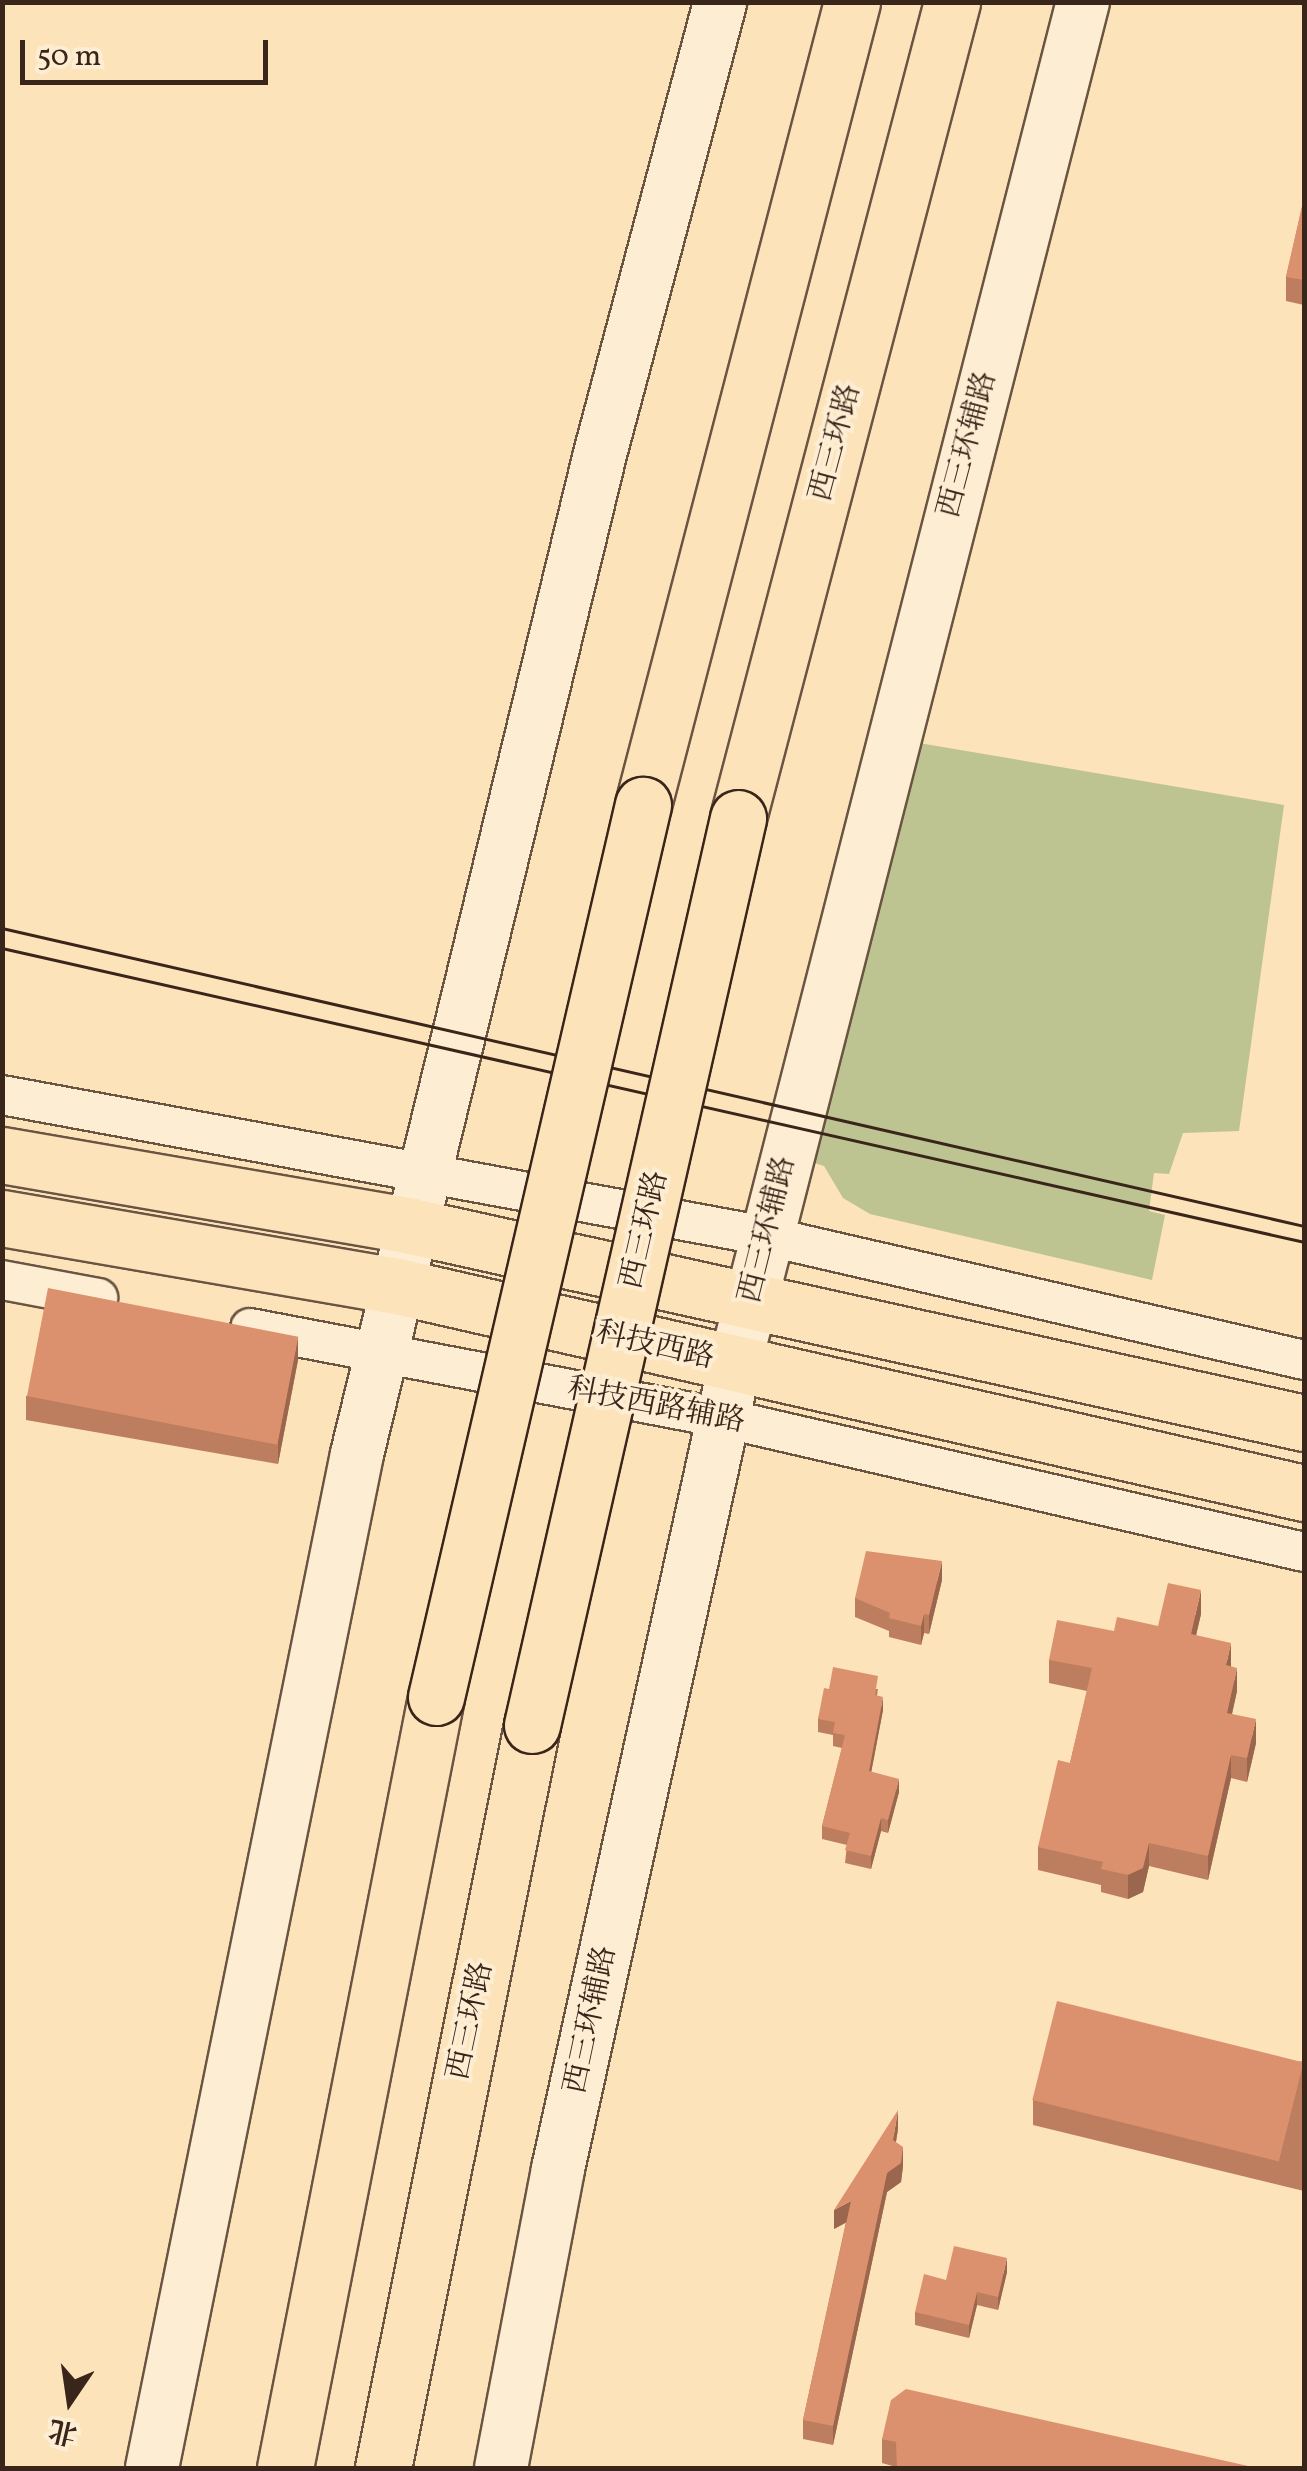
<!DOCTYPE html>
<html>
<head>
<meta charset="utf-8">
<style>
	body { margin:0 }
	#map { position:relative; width:1307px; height:2471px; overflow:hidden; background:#fce3ba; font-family:Vollkorn,"Noto Serif SC",serif }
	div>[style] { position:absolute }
	.green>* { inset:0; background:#bdc491 }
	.roads { filter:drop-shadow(2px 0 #6a5442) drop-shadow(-2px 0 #6a5442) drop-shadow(0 2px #6a5442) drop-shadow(0 -2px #6a5442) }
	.street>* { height:38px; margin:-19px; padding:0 19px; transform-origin:19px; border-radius:19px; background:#fdedd2 }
	.secondary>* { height:52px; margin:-26px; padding:0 26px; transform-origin:26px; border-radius:26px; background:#fdedd2 }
	.primary>* { height:55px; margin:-27.5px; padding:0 27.5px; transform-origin:27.5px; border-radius:27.5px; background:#fce3ba }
	.highway>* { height:55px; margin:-27.5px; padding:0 27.5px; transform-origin:27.5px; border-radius:27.5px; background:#fce3ba }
	.tram>* { height:2.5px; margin:-1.25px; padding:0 1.25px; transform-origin:1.25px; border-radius:1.25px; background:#3a251a }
	.bridges { filter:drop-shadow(2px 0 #3a251a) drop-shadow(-2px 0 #3a251a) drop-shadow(0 2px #3a251a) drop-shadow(0 -2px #3a251a) }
	.highway-bridge>* { height:55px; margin:-27.5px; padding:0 27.5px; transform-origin:27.5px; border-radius:27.5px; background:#fce3ba }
	.wall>* { inset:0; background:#bd7d5f }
	.shaded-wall>* { inset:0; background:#9a664d }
	.building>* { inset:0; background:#dc916e; transform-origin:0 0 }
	span { translate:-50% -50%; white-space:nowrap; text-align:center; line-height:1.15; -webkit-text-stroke:8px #fdedd2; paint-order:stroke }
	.street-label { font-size:30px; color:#3a251a }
	.frame { position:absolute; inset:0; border:5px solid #3a251a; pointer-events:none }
	.north { position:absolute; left:20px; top:2351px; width:100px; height:100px; -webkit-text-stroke:8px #fdedd2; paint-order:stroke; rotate:193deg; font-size:28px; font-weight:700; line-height:40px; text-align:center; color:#3a251a }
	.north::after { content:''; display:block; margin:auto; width:35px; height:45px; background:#3a251a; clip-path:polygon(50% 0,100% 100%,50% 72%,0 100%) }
	.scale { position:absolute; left:20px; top:40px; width:248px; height:45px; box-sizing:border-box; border:5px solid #3a251a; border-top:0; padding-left:12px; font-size:30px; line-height:35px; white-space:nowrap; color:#3a251a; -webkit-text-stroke:8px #fdedd2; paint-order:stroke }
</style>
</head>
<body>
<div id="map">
	<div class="green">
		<i style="clip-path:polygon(919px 743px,1284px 805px,1239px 1131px,1183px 1133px,1169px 1174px,1154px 1173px,1149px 1211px,1165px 1215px,1152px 1280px,870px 1214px,843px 1198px,824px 1166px,808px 1161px)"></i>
	</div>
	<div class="roads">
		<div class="street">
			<i style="left:2px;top:1095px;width:777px;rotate:10.46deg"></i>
			<i style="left:766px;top:1236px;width:552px;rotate:12.98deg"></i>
			<i style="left:2px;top:1280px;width:98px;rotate:10.6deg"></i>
			<i style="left:250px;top:1328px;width:481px;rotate:10.8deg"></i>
			<i style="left:723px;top:1418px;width:596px;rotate:12.99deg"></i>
		</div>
		<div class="secondary">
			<i style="left:152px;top:2468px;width:1035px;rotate:-78.57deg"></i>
			<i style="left:357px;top:1454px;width:1029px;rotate:-76.34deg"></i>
			<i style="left:600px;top:454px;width:468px;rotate:-75.1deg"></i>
			<i style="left:501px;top:2468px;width:304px;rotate:-79.2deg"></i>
			<i style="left:558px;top:2169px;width:824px;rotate:-77.6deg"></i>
			<i style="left:735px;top:1364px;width:1406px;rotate:-75.67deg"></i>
		</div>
		<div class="primary">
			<i style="left:2px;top:1155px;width:415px;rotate:9.8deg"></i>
			<i style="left:411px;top:1226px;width:914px;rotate:12.44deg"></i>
			<i style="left:2px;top:1218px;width:401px;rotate:9.8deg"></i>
			<i style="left:397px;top:1286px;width:930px;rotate:12.86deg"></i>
		</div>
		<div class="highway">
			<i style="left:643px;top:805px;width:830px;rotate:-75.41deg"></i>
			<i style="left:738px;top:818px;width:844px;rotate:-75.3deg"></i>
			<i style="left:285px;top:2468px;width:786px;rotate:-78.92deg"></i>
			<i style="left:383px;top:2468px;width:758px;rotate:-78.66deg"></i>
		</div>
	</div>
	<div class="tram">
		<i style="left:2px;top:928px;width:1336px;rotate:12.89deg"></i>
		<i style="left:2px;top:948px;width:1335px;rotate:12.72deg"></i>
	</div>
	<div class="bridges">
		<div class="highway-bridge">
			<i style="left:436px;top:1697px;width:916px;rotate:-76.94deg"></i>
			<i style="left:532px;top:1725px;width:930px;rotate:-77.2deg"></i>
		</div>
	</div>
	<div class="wall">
		<i style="clip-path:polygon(1304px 198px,1304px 305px,1286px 301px,1286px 277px)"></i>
		<i style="clip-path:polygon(298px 1360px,278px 1464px,26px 1420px,26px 1396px)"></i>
		<i style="clip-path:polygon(942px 1580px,929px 1634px,924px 1633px,921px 1645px,889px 1637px,889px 1631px,855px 1617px,855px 1598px)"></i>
		<i style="clip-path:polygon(1201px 1614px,1196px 1635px,1231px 1666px,1237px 1691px,1232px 1714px,1256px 1743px,1247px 1782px,1231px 1778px,1208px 1880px,1149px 1866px,1143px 1892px,1128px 1899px,1101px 1892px,1101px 1885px,1038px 1870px,1038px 1847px,1070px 1763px,1087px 1691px,1049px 1683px,1049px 1660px,1114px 1631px,1158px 1626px)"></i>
		<i style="clip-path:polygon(829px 1689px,878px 1689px,877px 1696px,883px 1710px,871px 1772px,899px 1792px,888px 1833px,881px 1831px,871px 1869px,845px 1863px,847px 1845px,822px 1839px,822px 1826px,842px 1748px,833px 1746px,833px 1735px,818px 1732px,818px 1719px)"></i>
		<i style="clip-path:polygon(1304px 2061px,1304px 2191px,1033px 2125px,1033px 2100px)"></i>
		<i style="clip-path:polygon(898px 2129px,896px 2142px,903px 2166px,901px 2182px,887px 2192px,833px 2445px,803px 2439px,803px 2420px,846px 2222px,834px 2229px)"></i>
		<i style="clip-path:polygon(1007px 2272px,998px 2310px,977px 2305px,969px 2338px,915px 2325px,915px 2312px)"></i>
		<i style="clip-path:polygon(882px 2439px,1257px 2468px,896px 2468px,896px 2467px,882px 2463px)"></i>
	</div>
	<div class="shaded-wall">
		<i style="clip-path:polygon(298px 1336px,298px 1360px,278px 1464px,278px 1440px)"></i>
		<i style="clip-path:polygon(942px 1561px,942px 1580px,929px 1634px,929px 1615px)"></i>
		<i style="clip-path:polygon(1201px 1590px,1201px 1614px,1191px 1657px,1191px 1634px)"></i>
		<i style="clip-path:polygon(924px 1614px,924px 1633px,921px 1645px,921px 1626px)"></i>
		<i style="clip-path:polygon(1231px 1643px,1231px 1667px,1226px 1665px)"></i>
		<i style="clip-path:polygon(1237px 1668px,1237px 1691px,1227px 1736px,1227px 1713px)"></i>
		<i style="clip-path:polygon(883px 1697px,883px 1710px,869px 1784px,869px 1771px)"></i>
		<i style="clip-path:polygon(1256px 1719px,1256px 1743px,1247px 1782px,1247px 1758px)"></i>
		<i style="clip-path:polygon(1231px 1755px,1231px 1778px,1208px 1880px,1208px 1856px)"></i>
		<i style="clip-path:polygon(899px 1779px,899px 1792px,888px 1833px,888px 1820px)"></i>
		<i style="clip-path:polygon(881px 1818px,881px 1831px,871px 1869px,871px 1856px)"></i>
		<i style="clip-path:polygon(1149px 1843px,1149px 1866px,1143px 1892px,1128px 1899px,1128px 1875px)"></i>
		<i style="clip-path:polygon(898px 2110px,898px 2129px,893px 2159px,893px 2140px)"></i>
		<i style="clip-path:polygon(903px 2147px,903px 2166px,901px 2182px,887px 2192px,833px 2445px,833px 2426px,887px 2173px)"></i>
		<i style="clip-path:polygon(851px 2201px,851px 2220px,834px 2229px,834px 2210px)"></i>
		<i style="clip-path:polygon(1007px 2258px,1007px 2272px,998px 2310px,998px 2297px)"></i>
		<i style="clip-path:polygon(977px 2292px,977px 2305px,969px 2338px,969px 2325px)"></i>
	</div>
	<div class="building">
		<i style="clip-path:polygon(1304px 198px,1304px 280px,1286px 277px)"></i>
		<i style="left:48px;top:1288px;width:255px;height:110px;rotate:11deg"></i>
		<i style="clip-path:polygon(866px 1551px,942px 1561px,929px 1615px,924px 1614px,921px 1626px,889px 1618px,890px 1613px,855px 1598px)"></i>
		<i style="clip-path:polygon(1168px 1583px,1201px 1590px,1191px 1634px,1231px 1643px,1226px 1665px,1237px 1668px,1227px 1713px,1256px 1719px,1247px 1758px,1231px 1755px,1208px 1856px,1149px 1843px,1143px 1868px,1128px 1875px,1101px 1869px,1103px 1862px,1038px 1847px,1058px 1760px,1070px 1763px,1092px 1668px,1049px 1660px,1057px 1620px,1114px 1631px,1117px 1617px,1158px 1626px)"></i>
		<i style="clip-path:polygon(833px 1667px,878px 1676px,875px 1695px,883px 1697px,869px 1771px,899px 1779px,888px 1820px,881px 1818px,871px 1856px,845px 1850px,850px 1833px,822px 1826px,845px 1735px,833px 1733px,835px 1722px,818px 1719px,824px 1688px,829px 1689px)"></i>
		<i style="left:1057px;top:2001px;width:254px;height:102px;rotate:14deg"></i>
		<i style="clip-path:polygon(898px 2110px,893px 2140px,903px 2147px,901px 2163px,887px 2173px,833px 2426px,803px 2420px,851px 2201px,834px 2210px)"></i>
		<i style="clip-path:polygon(954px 2246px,1007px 2258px,998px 2297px,977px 2292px,969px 2325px,915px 2312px,924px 2274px,946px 2280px)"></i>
		<i style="clip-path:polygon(906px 2389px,1257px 2468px,897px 2468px,896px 2442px,882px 2439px,891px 2400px)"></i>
	</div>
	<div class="street-label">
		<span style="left:836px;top:443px;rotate:-75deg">西三环路</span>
		<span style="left:968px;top:445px;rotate:-75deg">西三环辅路</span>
		<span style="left:645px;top:1230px;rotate:-77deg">西三环路</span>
		<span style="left:768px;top:1230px;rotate:-76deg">西三环辅路</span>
		<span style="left:655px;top:1346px;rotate:13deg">科技西路</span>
		<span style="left:656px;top:1406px;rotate:11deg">科技西路辅路</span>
		<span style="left:591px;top:2020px;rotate:-78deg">西三环辅路</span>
		<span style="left:471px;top:2021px;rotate:-78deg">西三环路</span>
	</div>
	<div class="frame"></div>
	<div class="north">北</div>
	<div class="scale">50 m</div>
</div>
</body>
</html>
